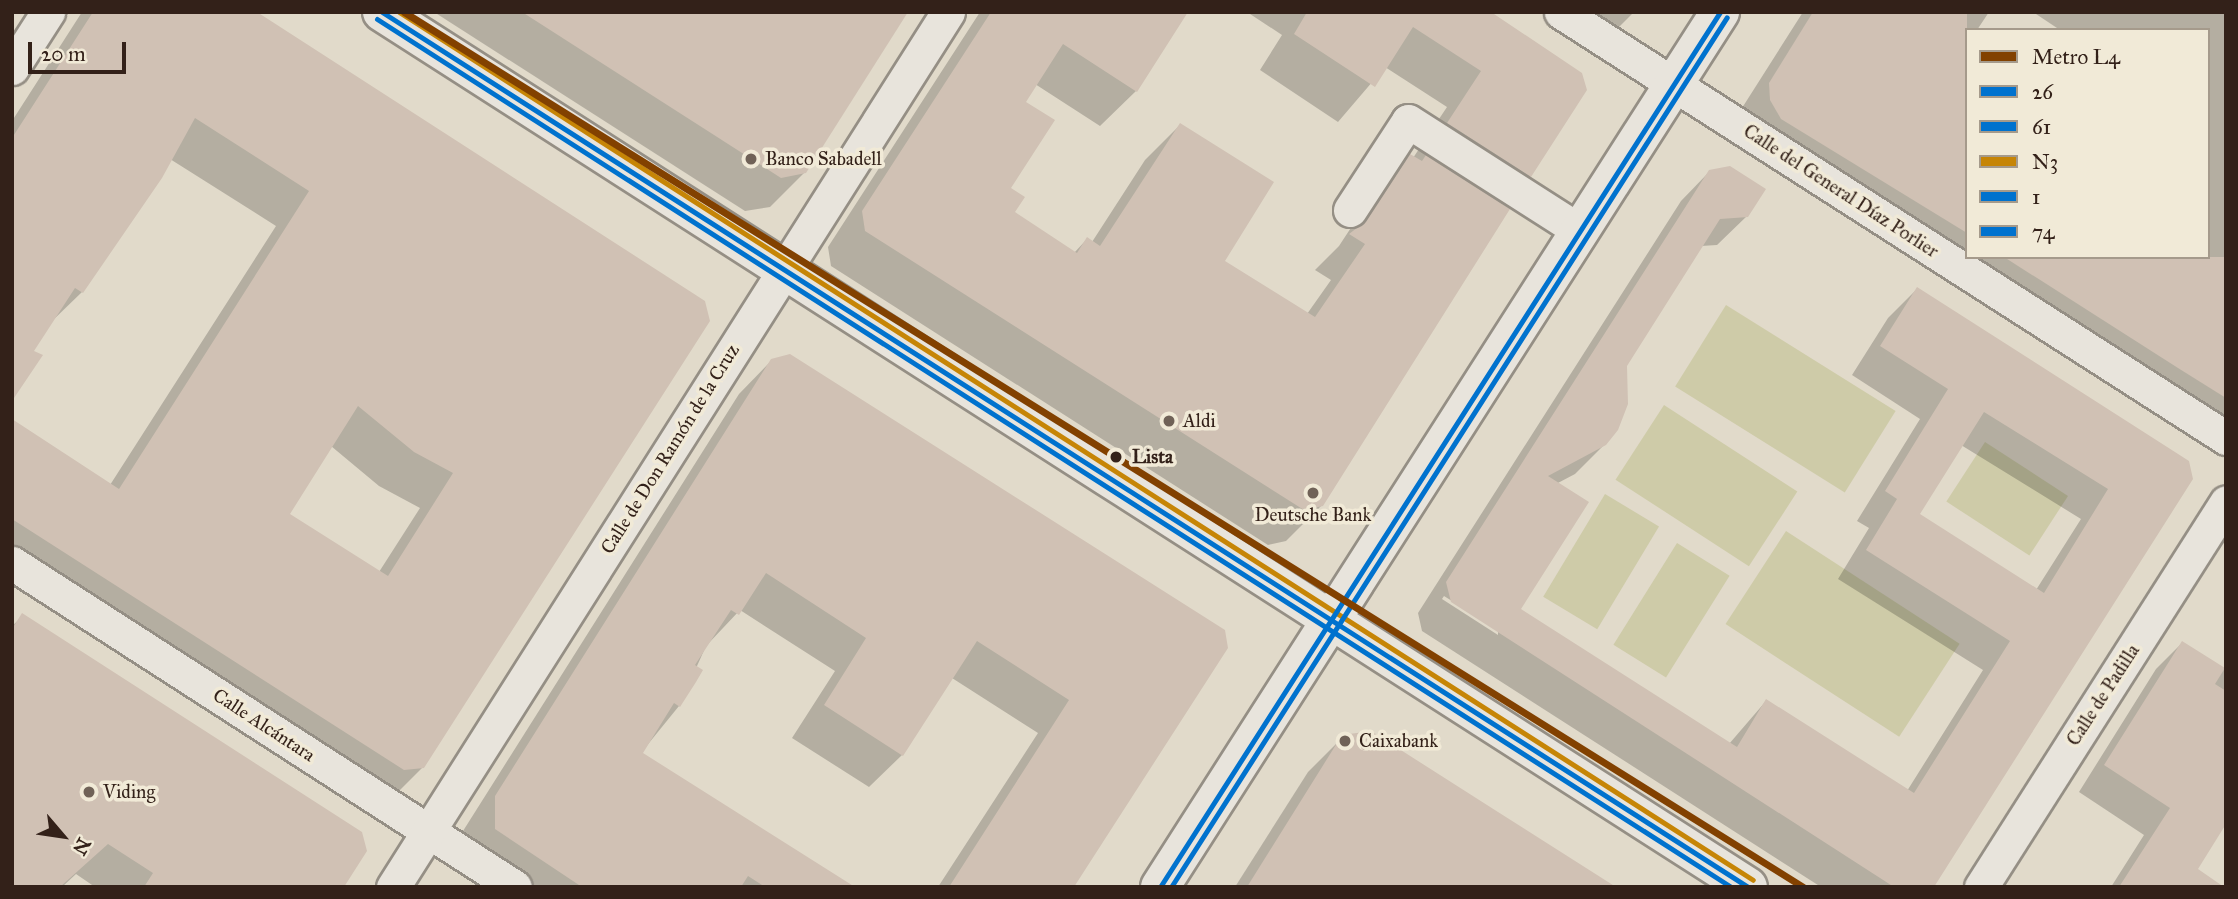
<!DOCTYPE html>
<html>
<head>
<meta charset="utf-8">
<style>
	body { margin:0 }
	#map { position:relative; width:2238px; height:899px; overflow:hidden; background:#e1daca; font-family:"IM FELL Great Primer",serif }
	div>[style] { position:absolute }
	.green>* { inset:0; background:#cecba8; transform-origin:0 0 }
	.shadow>* { inset:0; background:#0003 }
	.building>* { inset:0; background:#d0c1b4 }
	.roads { filter:drop-shadow(2px 0 #958f85) drop-shadow(-2px 0 #958f85) drop-shadow(0 2px #958f85) drop-shadow(0 -2px #958f85) }
	.street>* { height:33px; margin:-16.5px; padding:0 16.5px; transform-origin:16.5px; border-radius:16.5px; background:#e8e4dc }
	.secondary>* { height:38px; margin:-19px; padding:0 19px; transform-origin:19px; border-radius:19px; background:#e8e4dc }
	.bus-1>* { height:5px; margin:-2.5px; padding:0 2.5px; transform-origin:2.5px; border-radius:2.5px; background:#0072ce }
	.bus-2>* { height:5px; margin:-2.5px; padding:0 2.5px; transform-origin:2.5px; border-radius:2.5px; background:#0072ce }
	.bus-3>* { height:5px; margin:-2.5px; padding:0 2.5px; transform-origin:2.5px; border-radius:2.5px; background:#c68506 }
	.bus-4>* { height:5px; margin:-2.5px; padding:0 2.5px; transform-origin:2.5px; border-radius:2.5px; background:#0072ce }
	.bus-5>* { height:5px; margin:-2.5px; padding:0 2.5px; transform-origin:2.5px; border-radius:2.5px; background:#0072ce }
	.metro-1>* { height:7px; margin:-3.5px; padding:0 3.5px; transform-origin:3.5px; border-radius:3.5px; background:#824100 }
	.dots>* { width:19px; height:19px; translate:-50% -50%; box-sizing:border-box; border:4px solid #f1ead7; border-radius:50% }
	span { translate:-50% -50%; white-space:nowrap; text-align:center; line-height:1.15; -webkit-text-stroke:7px #f1ead7; paint-order:stroke }
	.poi-label { font-size:19px; color:#332119 }
	.left { translate:0 -50%; text-align:left }
	.street-label { font-size:19px; color:#332119 }
	.stop-label { font-size:19px; color:#332119; font-weight:700 }
	.frame { position:absolute; inset:0; border:14px solid #332119; pointer-events:none }
	.legend { position:absolute; left:1965px; top:28px; width:245px; height:231px; box-sizing:border-box; background:#f1ead7; border:2px solid #a59a8b; margin:0; padding:9px 12px; list-style:none; font-size:21px; color:#332119 }
	.legend li { display:flex; align-items:center; gap:14px; height:35px }
	.legend b { width:35px; border:2px solid #a59a8b }
	.north { position:absolute; left:28px; top:801px; width:70px; height:70px; -webkit-text-stroke:5px #f1ead7; paint-order:stroke; rotate:119deg; font-size:19px; font-weight:700; line-height:28px; text-align:center; color:#332119 }
	.north::after { content:''; display:block; margin:auto; width:24px; height:32px; background:#332119; clip-path:polygon(50% 0,100% 100%,50% 72%,0 100%) }
	.scale { position:absolute; left:28px; top:42px; width:98px; height:32px; box-sizing:border-box; border:4px solid #332119; border-top:0; padding-left:9px; font-size:21px; line-height:24px; white-space:nowrap; color:#332119; -webkit-text-stroke:5px #f1ead7; paint-order:stroke }
</style>
</head>
<body>
<div id="map">
	<div class="green">
		<i style="left:1726px;top:305px;width:200px;height:96px;rotate:32deg"></i>
		<i style="left:1664px;top:405px;width:159px;height:89px;rotate:33deg"></i>
		<i style="left:1985px;top:442px;width:99px;height:71px;rotate:33deg"></i>
		<i style="left:1605px;top:494px;width:63px;height:120px;rotate:31deg"></i>
		<i style="left:1786px;top:531px;width:207px;height:111px;rotate:33deg"></i>
		<i style="left:1677px;top:543px;width:62px;height:120px;rotate:32deg"></i>
	</div>
	<div class="shadow">
		<i style="clip-path:polygon(evenodd,82px 12px,253px 12px,703px 302px,423px 767px,388px 802px,12px 575px,12px 421px,110px 485px,276px 226px,170px 159px,82px 292px,49px 324px,31px 352px,12px 398px,12px 121px,82px 12px,331px 446px,379px 486px,420px 508px,379px 572px,287px 515px,331px 446px)"></i>
		<i style="clip-path:polygon(434px 12px,906px 12px,805px 172px,770px 207px,745px 211px)"></i>
		<i style="clip-path:polygon(980px 12px,1187px 12px,1136px 91px,1100px 126px,1035px 84px,1024px 102px,1008px 189px,1012px 213px,1074px 253px,1087px 239px,1092px 242px,1145px 160px,1180px 125px,1223px 261px,1307px 314px,1331px 280px,1315px 270px,1339px 246px,1375px 191px,1410px 156px,1413px 158px,1447px 107px,1385px 67px,1338px 122px,1260px 70px,1282px 35px,1247px 12px,1486px 12px,1530px 176px,1501px 205px,1322px 505px,1286px 541px,1268px 545px,831px 266px,828px 247px)"></i>
		<i style="clip-path:polygon(1540px 12px,1634px 12px,1606px 40px,1586px 45px)"></i>
		<i style="clip-path:polygon(1803px 12px,1989px 12px,1977px 30px,1967px 30px,1967px 257px,2208px 257px,2208px 30px,2060px 30px,2033px 12px,2226px 12px,2226px 423px,2195px 435px,1746px 153px,1736px 135px,1735px 119px)"></i>
		<i style="clip-path:polygon(evenodd,1710px 171px,1747px 216px,1717px 245px,1701px 246px,1625px 365px,1605px 444px,1575px 474px,1556px 484px,1519px 610px,1729px 744px,1766px 701px,1907px 791px,1983px 670px,1838px 579px,1869px 528px,1857px 521px,1920px 419px,1852px 375px,1888px 318px,1917px 289px,2188px 462px,1932px 887px,1821px 887px,1422px 631px,1418px 613px,1681px 201px,1710px 171px,1961px 445px,2081px 519px,2036px 590px,1918px 514px,1961px 445px,1710px 171px,1444px 596px,1498px 630px,1498px 635px,1442px 599px,1444px 596px)"></i>
		<i style="clip-path:polygon(772px 360px,1223px 631px,1072px 887px,938px 887px,1038px 733px,952px 678px,902px 755px,869px 787px,792px 738px,835px 671px,740px 610px,706px 646px,679px 706px,640px 754px,852px 887px,500px 887px,463px 862px,463px 831px,739px 394px)"></i>
		<i style="clip-path:polygon(23px 616px,342px 887px,95px 887px,76px 874px,62px 887px,12px 887px,12px 626px)"></i>
		<i style="clip-path:polygon(2182px 643px,2226px 670px,2226px 820px,2195px 870px,2221px 887px,2111px 887px,2144px 835px,2079px 792px,2156px 669px)"></i>
		<i style="clip-path:polygon(1343px 737px,1612px 887px,1235px 887px,1308px 772px)"></i>
	</div>
	<div class="building">
		<i style="clip-path:polygon(evenodd,93px 12px,257px 12px,705px 301px,710px 321px,424px 768px,404px 770px,12px 519px,12px 419px,119px 489px,309px 191px,195px 118px,162px 178px,83px 293px,75px 288px,34px 351px,43px 355px,12px 401px,12px 138px,93px 12px,358px 406px,414px 452px,453px 473px,388px 576px,290px 514px,358px 406px)"></i>
		<i style="clip-path:polygon(522px 12px,908px 12px,806px 173px,781px 178px)"></i>
		<i style="clip-path:polygon(991px 12px,1188px 12px,1137px 92px,1063px 44px,1026px 102px,1055px 120px,1011px 188px,1025px 197px,1015px 212px,1077px 253px,1087px 237px,1100px 246px,1180px 123px,1274px 182px,1225px 261px,1315px 317px,1365px 244px,1349px 234px,1366px 221px,1410px 154px,1422px 161px,1426px 155px,1510px 209px,1323px 506px,1304px 510px,865px 231px,862px 211px)"></i>
		<i style="clip-path:polygon(1307px 12px,1491px 12px,1582px 73px,1587px 90px,1531px 177px,1447px 123px,1481px 71px,1413px 27px,1375px 87px,1294px 34px)"></i>
		<i style="clip-path:polygon(1813px 12px,1967px 12px,1967px 233px,1781px 119px,1770px 100px,1769px 83px)"></i>
		<i style="clip-path:polygon(evenodd,1730px 166px,1766px 189px,1748px 217px,1720px 219px,1627px 366px,1628px 404px,1618px 430px,1606px 445px,1548px 476px,1589px 502px,1521px 609px,1737px 747px,1766px 699px,1914px 793px,2010px 641px,1866px 550px,1897px 499px,1885px 491px,1948px 389px,1880px 346px,1917px 287px,2189px 461px,2193px 479px,1934px 887px,1894px 887px,1451px 602px,1446px 582px,1709px 170px,1730px 166px,1984px 412px,2108px 489px,2044px 593px,1920px 514px,1984px 412px)"></i>
		<i style="clip-path:polygon(2004px 257px,2226px 257px,2226px 398px,2178px 368px)"></i>
		<i style="clip-path:polygon(790px 354px,1225px 630px,1228px 648px,1074px 887px,949px 887px,1069px 700px,977px 641px,903px 756px,824px 705px,866px 638px,766px 573px,739px 615px,731px 610px,695px 665px,703px 670px,696px 682px,680px 707px,674px 703px,643px 753px,855px 887px,765px 887px,748px 876px,741px 887px,582px 887px,495px 829px,495px 796px,771px 359px)"></i>
		<i style="clip-path:polygon(22px 613px,362px 832px,367px 851px,344px 887px,144px 887px,153px 873px,108px 844px,60px 887px,12px 887px,12px 629px)"></i>
		<i style="clip-path:polygon(2182px 641px,2225px 668px,2215px 684px,2226px 691px,2226px 824px,2198px 869px,2224px 887px,2119px 887px,2170px 808px,2104px 765px)"></i>
		<i style="clip-path:polygon(1371px 731px,1498px 812px,1616px 887px,1247px 887px,1342px 735px)"></i>
	</div>
	<div class="roads">
		<div class="street">
			<i style="left:1561px;top:12px;width:790px;rotate:32.64deg"></i>
			<i style="left:12px;top:68px;width:67px;rotate:-57.3deg"></i>
			<i style="left:1350px;top:210px;width:106px;rotate:-56.9deg"></i>
			<i style="left:1408px;top:121px;width:204px;rotate:32.6deg"></i>
			<i style="left:12px;top:563px;width:598px;rotate:32.79deg"></i>
			<i style="left:393px;top:887px;width:1036px;rotate:-57.61deg"></i>
			<i style="left:1981px;top:887px;width:456px;rotate:-57.5deg"></i>
		</div>
		<div class="secondary">
			<i style="left:382px;top:12px;width:1622px;rotate:32.64deg"></i>
			<i style="left:1160px;top:887px;width:1039px;rotate:-57.38deg"></i>
		</div>
	</div>
	<div class="bus-1">
		<i style="left:382px;top:12px;width:1622px;rotate:32.64deg"></i>
	</div>
	<div class="bus-2">
		<i style="left:377px;top:19px;width:1608px;rotate:32.66deg"></i>
	</div>
	<div class="bus-3">
		<i style="left:399px;top:12px;width:1608px;rotate:32.66deg"></i>
	</div>
	<div class="bus-4">
		<i style="left:1160px;top:887px;width:1039px;rotate:-57.38deg"></i>
	</div>
	<div class="bus-5">
		<i style="left:1171px;top:887px;width:1032px;rotate:-57.42deg"></i>
	</div>
	<div class="metro-1">
		<i style="left:404px;top:12px;width:1650px;rotate:32.02deg"></i>
	</div>
	<div class="dots">
		<i style="left:751px;top:159px;background:#706257"></i>
		<i style="left:1169px;top:421px;background:#706257"></i>
		<i style="left:1116px;top:457px;background:#332119"></i>
		<i style="left:1313px;top:493px;background:#706257"></i>
		<i style="left:1345px;top:741px;background:#706257"></i>
		<i style="left:89px;top:792px;background:#706257"></i>
	</div>
	<div class="poi-label">
		<span class="left" style="left:765px;top:159px">Banco Sabadell</span>
		<span class="left" style="left:1183px;top:421px">Aldi</span>
		<span style="left:1313px;top:515px">Deutsche Bank</span>
		<span class="left" style="left:1359px;top:741px">Caixabank</span>
		<span class="left" style="left:103px;top:792px">Viding</span>
	</div>
	<div class="street-label">
		<span style="left:1841px;top:191px;rotate:33deg">Calle del General Díaz Porlier</span>
		<span style="left:670px;top:449px;rotate:-58deg">Calle de Don Ramón de la Cruz</span>
		<span style="left:2103px;top:695px;rotate:-57deg">Calle de Padilla</span>
		<span style="left:264px;top:725px;rotate:33deg">Calle Alcántara</span>
	</div>
	<div class="stop-label">
		<span class="left" style="left:1132px;top:457px">Lista</span>
	</div>
	<div class="frame"></div>
	<ul class="legend">
	<li><b style="height:9px;background:#824100"></b>Metro L4</li>
	<li><b style="height:9px;background:#0072ce"></b>26</li>
	<li><b style="height:9px;background:#0072ce"></b>61</li>
	<li><b style="height:9px;background:#c68506"></b>N3</li>
	<li><b style="height:9px;background:#0072ce"></b>1</li>
	<li><b style="height:9px;background:#0072ce"></b>74</li>
	</ul>
	<div class="north">N</div>
	<div class="scale">20 m</div>
</div>
</body>
</html>
